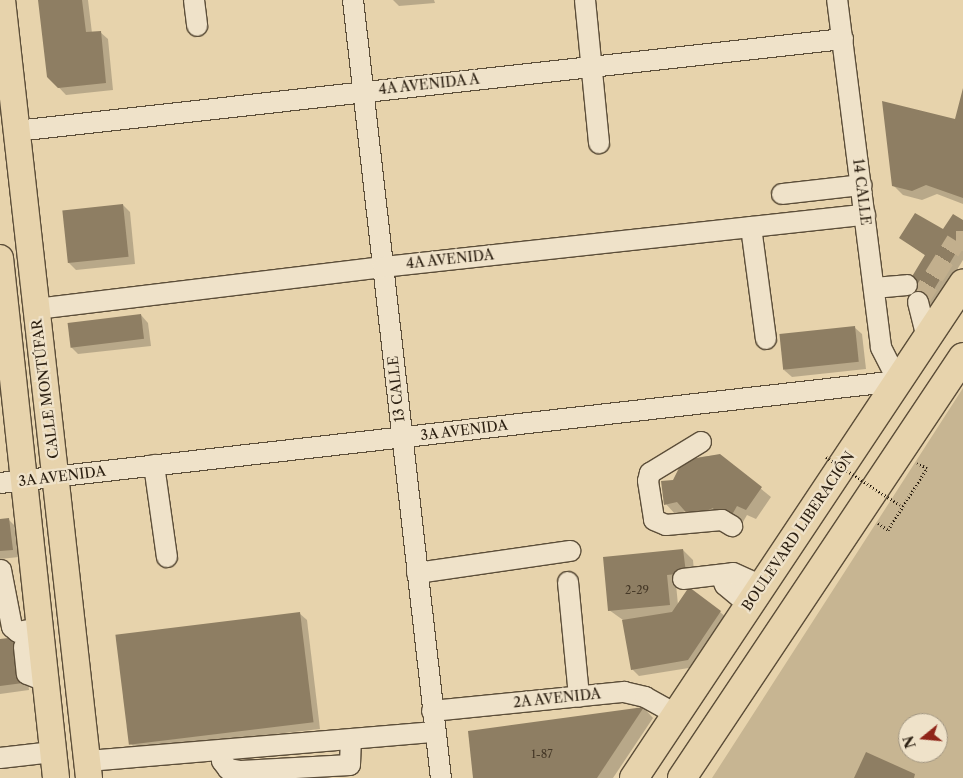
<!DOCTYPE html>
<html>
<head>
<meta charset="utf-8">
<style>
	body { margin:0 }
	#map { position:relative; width:963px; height:778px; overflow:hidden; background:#e7d3ac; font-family:"Libre Caslon Text",serif }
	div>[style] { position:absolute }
	.green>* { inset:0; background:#c7b592 }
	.shadow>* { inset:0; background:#0003 }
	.building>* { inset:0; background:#8e7e63; transform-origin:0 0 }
	.minor-tunnel>* { height:20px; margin-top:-10px; transform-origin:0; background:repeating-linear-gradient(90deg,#c2af8d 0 20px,transparent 0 30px) }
	.path>* { height:3px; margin-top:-1.5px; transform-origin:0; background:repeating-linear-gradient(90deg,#2d2113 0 1px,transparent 0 3.5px) }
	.roads { filter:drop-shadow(1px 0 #5c4e39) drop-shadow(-1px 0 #5c4e39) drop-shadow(0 1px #5c4e39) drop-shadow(0 -1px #5c4e39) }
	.minor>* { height:20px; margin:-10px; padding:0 10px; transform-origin:10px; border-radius:10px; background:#efe2c9 }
	.major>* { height:26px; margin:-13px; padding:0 13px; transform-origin:13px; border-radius:13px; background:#e7d3ac }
	.highway>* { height:28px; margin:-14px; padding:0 14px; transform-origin:14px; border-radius:14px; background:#e7d3ac }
	.path-bridge>* { height:3px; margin-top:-1.5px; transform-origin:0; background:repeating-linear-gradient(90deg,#2d2113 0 1px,transparent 0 3.5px) }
	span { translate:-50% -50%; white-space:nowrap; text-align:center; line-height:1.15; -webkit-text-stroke:4.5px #efe2c9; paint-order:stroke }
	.number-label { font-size:11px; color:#453827 }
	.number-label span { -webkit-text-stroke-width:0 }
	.street-label { font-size:14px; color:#2d2113 }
	.north { position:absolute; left:898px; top:713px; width:50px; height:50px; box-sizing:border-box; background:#efe2c9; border:1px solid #a19580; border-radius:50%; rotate:253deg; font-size:14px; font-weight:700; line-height:20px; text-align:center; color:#2d2113 }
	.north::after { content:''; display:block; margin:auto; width:18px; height:22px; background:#8f2418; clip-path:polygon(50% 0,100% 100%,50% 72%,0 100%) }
</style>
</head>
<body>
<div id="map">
	<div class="green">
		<i style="clip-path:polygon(evenodd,963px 388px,963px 778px,712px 778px,963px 388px,908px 723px,938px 723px,938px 753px,908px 753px,908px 723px)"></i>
	</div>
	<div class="shadow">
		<i style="clip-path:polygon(39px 0,88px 0,92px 33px,100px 32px,108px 39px,113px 90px,66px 95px,48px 76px)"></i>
		<i style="clip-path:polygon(393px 0,434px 0,435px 3px,399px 6px)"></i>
		<i style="clip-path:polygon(963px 90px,963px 204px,937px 194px,922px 200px,903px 195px,893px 185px,956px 120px)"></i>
		<i style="clip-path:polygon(123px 205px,130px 212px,135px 264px,76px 270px,68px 262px)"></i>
		<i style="clip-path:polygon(963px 222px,963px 260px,931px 312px,904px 292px,926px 256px,901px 238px,943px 231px)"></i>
		<i style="clip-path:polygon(141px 315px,148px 323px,151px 346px,78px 354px,71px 347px)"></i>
		<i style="clip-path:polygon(854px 327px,862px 334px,866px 369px,792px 377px,784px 370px)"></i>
		<i style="clip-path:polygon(719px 455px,771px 497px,756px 519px,747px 515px,743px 522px,727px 524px,687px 511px,675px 514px,666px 504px,680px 469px,700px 457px)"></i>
		<i style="clip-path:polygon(8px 519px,16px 527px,19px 557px,0 559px,0 521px)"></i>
		<i style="clip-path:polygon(683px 550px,693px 560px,695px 583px,676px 584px,678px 605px,720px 612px,728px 619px,695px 667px,639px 676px,632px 669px,623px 620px,609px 610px)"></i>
		<i style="clip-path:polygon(299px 613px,307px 620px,320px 729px,137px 750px,130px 743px)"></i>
		<i style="clip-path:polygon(0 640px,24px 645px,29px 690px,0 694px)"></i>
		<i style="clip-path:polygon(644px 708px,653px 718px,613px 778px,475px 778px,469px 732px)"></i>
	</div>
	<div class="building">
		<i style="clip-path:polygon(38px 0,82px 0,86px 32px,101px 31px,106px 83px,58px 88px,47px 77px)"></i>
		<i style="clip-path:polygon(963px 88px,963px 198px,926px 185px,912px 191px,892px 186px,882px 101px,955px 119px)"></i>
		<i style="left:123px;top:204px;width:53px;height:61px;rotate:84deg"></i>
		<i style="clip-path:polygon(915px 213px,943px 229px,953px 214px,963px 220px,963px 241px,924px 306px,902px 293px,925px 255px,899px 238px)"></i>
		<i style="left:141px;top:314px;width:25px;height:74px;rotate:83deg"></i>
		<i style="left:855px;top:326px;width:36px;height:76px;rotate:84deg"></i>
		<i style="clip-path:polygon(720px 454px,762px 487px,746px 510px,737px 506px,733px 513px,716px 515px,713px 508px,691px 518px,677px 502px,664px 505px,661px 481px,673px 480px,679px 468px,691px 459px)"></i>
		<i style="clip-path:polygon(9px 518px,13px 550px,0 551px,0 519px)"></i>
		<i style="clip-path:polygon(683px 549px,686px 573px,667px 575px,670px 605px,608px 611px,603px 557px)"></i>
		<i style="clip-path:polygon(689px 587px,721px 611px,688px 660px,631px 670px,622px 620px,672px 612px)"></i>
		<i style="left:300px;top:612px;width:111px;height:186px;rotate:83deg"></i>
		<i style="clip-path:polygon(17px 637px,23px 683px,0 686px,0 639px)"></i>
		<i style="clip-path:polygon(644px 707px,597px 778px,473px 778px,468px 731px)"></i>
		<i style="clip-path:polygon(866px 752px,915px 774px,914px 778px,854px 778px)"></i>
	</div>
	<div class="minor-tunnel">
		<i style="left:918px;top:302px;width:72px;rotate:-58.1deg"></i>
		<i style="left:956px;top:241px;width:7px"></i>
	</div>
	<div class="path">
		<i style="left:878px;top:523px;width:12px;rotate:35deg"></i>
		<i style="left:888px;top:530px;width:73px;rotate:-57.8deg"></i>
		<i style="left:927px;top:468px;width:11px;rotate:-153deg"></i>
	</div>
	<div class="roads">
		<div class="minor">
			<i style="left:194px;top:0;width:26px;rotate:83deg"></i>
			<i style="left:353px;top:0;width:783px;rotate:83.55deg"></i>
			<i style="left:585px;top:0;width:144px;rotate:84.4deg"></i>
			<i style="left:16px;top:131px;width:832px;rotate:-6.35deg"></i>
			<i style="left:782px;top:194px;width:80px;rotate:-6.5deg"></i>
			<i style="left:751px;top:227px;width:113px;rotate:82.4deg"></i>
			<i style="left:874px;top:288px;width:33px;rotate:-5deg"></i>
			<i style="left:918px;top:302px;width:37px;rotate:76deg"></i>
			<i style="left:36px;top:309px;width:350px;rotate:-6.9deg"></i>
			<i style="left:383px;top:267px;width:485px;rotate:-6.2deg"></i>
			<i style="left:701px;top:442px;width:60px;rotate:148.7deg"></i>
			<i style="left:650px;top:473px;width:8px;rotate:104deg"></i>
			<i style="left:648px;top:481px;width:39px;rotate:81deg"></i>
			<i style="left:654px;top:520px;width:13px;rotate:23deg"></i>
			<i style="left:666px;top:525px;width:56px;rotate:-5.1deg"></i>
			<i style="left:722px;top:520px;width:12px;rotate:31deg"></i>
			<i style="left:154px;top:465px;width:93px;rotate:82deg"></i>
			<i style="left:0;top:483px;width:904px;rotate:-6.48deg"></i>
			<i style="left:898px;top:381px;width:38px;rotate:-117deg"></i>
			<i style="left:881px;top:347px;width:350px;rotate:-97.2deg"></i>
			<i style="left:1px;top:570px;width:58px;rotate:79.1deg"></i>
			<i style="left:12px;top:627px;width:8px;rotate:40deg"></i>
			<i style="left:18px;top:632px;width:21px;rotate:-11deg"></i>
			<i style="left:417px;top:573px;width:155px;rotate:-8.2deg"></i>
			<i style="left:721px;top:576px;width:10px;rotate:66deg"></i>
			<i style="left:725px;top:585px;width:31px;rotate:40deg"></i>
			<i style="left:683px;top:579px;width:50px;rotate:-6.8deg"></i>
			<i style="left:733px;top:573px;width:32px;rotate:24deg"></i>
			<i style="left:568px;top:582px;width:115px;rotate:84.5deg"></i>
			<i style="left:40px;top:636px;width:19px;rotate:145deg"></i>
			<i style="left:24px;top:647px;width:27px;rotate:84deg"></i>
			<i style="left:27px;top:674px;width:19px;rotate:21deg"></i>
			<i style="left:432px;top:711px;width:193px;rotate:-5.7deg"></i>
			<i style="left:624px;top:692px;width:22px;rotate:13deg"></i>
			<i style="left:645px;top:697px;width:35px;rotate:29deg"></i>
			<i style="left:222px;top:750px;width:11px;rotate:90deg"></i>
			<i style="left:222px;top:761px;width:10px;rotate:53deg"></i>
			<i style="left:228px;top:769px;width:13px;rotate:9deg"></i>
			<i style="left:241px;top:771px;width:109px;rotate:-3.2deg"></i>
			<i style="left:350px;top:765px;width:25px;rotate:-88deg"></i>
			<i style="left:0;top:758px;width:53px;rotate:-6.5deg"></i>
			<i style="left:88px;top:761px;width:348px;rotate:-4.8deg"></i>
		</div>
		<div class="major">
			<i style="left:2px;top:0;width:783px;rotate:83.62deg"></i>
			<i style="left:0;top:258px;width:523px;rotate:83.85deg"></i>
		</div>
		<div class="highway">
			<i style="left:634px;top:778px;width:594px;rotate:-56.34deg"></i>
			<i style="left:682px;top:778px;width:506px;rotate:-56.28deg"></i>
		</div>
	</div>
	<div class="path-bridge">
		<i style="left:826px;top:457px;width:88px;rotate:33deg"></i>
	</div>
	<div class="number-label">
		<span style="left:637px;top:590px">2-29</span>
		<span style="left:542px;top:754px">1-87</span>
	</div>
	<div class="street-label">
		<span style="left:429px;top:84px;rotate:-6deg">4A AVENIDA A</span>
		<span style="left:862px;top:192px;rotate:83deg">14 CALLE</span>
		<span style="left:450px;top:259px;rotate:-6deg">4A AVENIDA</span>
		<span style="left:45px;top:389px;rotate:-97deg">CALLE MONTÚFAR</span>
		<span style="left:396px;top:389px;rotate:-96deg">13 CALLE</span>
		<span style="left:464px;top:430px;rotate:-7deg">3A AVENIDA</span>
		<span style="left:62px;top:476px;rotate:-7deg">3A AVENIDA</span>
		<span style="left:798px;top:531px;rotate:-56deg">BOULEVARD LIBERACIÓN</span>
		<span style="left:557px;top:698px;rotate:-6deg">2A AVENIDA</span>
	</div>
	<div class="north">N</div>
</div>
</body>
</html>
